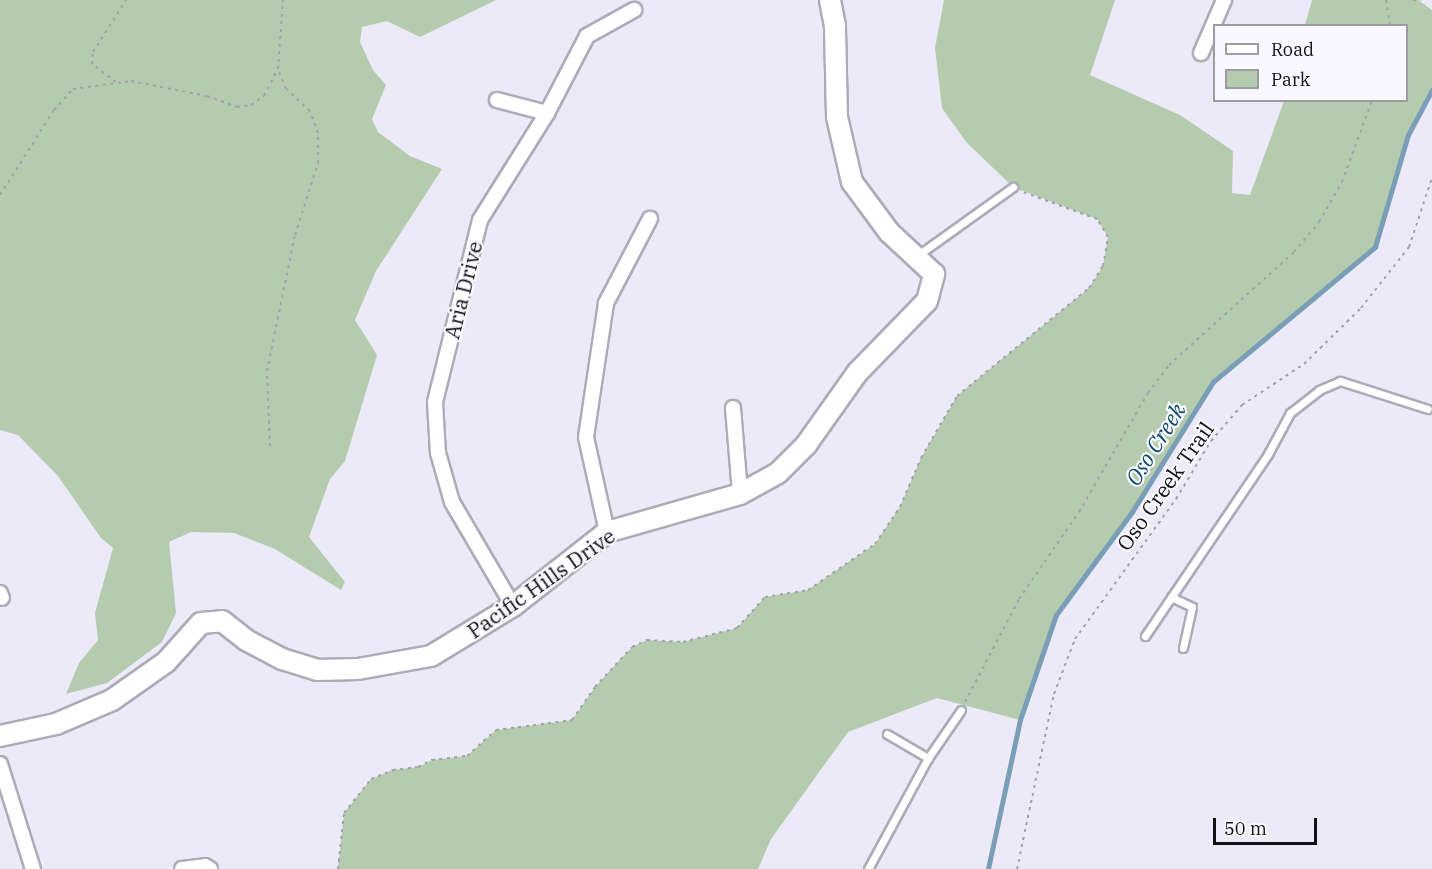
<!DOCTYPE html>
<html>
<head>
<meta charset="utf-8">
<style>
	body { margin:0 }
	#map { position:relative; width:1432px; height:869px; overflow:hidden; background:#eceaf8; font-family:"IBM Plex Serif",serif }
	div>[style] { position:absolute }
	.green>* { inset:0; background:#b5cbad }
	.stream>* { height:4.5px; margin:-2.25px; padding:0 2.25px; transform-origin:2.25px; border-radius:2.25px; background:#7a9eb7 }
	.path>* { height:2px; margin-top:-1px; transform-origin:0; background:repeating-linear-gradient(90deg,#a4a2ad 0 3px,transparent 0 7.5px) }
	.roads { filter:drop-shadow(2px 0 #aeabb8) drop-shadow(-2px 0 #aeabb8) drop-shadow(0 2px #aeabb8) drop-shadow(0 -2px #aeabb8) }
	.lane>* { height:7px; margin:-3.5px; padding:0 3.5px; transform-origin:3.5px; border-radius:3.5px; background:#fff }
	.street>* { height:14px; margin:-7px; padding:0 7px; transform-origin:7px; border-radius:7px; background:#fff }
	.secondary>* { height:20px; margin:-10px; padding:0 10px; transform-origin:10px; border-radius:10px; background:#fff }
	span { translate:-50% -50%; white-space:nowrap; text-align:center; line-height:1.15; -webkit-text-stroke:4.5px #f9f8fe; paint-order:stroke }
	.street-label { font-size:21px; color:#121116 }
	.water-label { font-size:22px; color:#05496b; font-style:italic }
	.legend { position:absolute; left:1213px; top:24px; width:195px; height:78px; box-sizing:border-box; background:#f9f8fe; border:2px solid #9d9ca1; margin:0; padding:8px 10px; list-style:none; font-size:18px; color:#121116 }
	.legend li { display:flex; align-items:center; gap:12px; height:30px }
	.legend b { width:30px; border:2px solid #9d9ca1 }
	.scale { position:absolute; left:1213px; top:818px; width:104px; height:27px; box-sizing:border-box; border:3px solid #121116; border-top:0; padding-left:8px; font-size:18px; line-height:21px; white-space:nowrap; color:#121116; -webkit-text-stroke:4px #f9f8fe; paint-order:stroke }
</style>
</head>
<body>
<div id="map">
	<div class="green">
		<i style="clip-path:polygon(0 0,496px 0,420px 37px,387px 21px,362px 27px,360px 42px,373px 70px,386px 85px,372px 119px,378px 132px,410px 156px,442px 169px,376px 271px,355px 320px,377px 355px,345px 461px,330px 479px,309px 537px,345px 582px,341px 590px,275px 549px,234px 533px,191px 532px,169px 542px,176px 613px,162px 642px,107px 683px,66px 694px,79px 663px,98px 640px,95px 613px,113px 548px,101px 538px,58px 476px,18px 435px,0 430px)"></i>
		<i style="clip-path:polygon(944px 0,1115px 0,1090px 75px,1180px 115px,1233px 151px,1232px 193px,1250px 195px,1284px 101px,1406px 100px,1406px 26px,1305px 25px,1312px 0,1418px 0,1432px 10px,1432px 90px,1408px 135px,1375px 247px,1213px 382px,1132px 512px,1056px 615px,1020px 720px,937px 698px,848px 732px,771px 839px,758px 869px,338px 869px,344px 813px,371px 779px,393px 770px,418px 767px,432px 760px,467px 756px,496px 730px,572px 720px,595px 687px,632px 647px,647px 640px,683px 642px,737px 628px,765px 597px,808px 590px,875px 544px,900px 507px,921px 458px,957px 396px,1089px 288px,1103px 266px,1108px 237px,1097px 219px,1013px 187px,966px 142px,942px 108px,935px 48px)"></i>
	</div>
	<div class="stream">
		<i style="left:988px;top:869px;width:152px;rotate:-77.9deg"></i>
		<i style="left:1020px;top:720px;width:111px;rotate:-71.1deg"></i>
		<i style="left:1056px;top:615px;width:128px;rotate:-53.6deg"></i>
		<i style="left:1132px;top:512px;width:153px;rotate:-58.1deg"></i>
		<i style="left:1213px;top:382px;width:211px;rotate:-39.8deg"></i>
		<i style="left:1375px;top:247px;width:117px;rotate:-73.6deg"></i>
		<i style="left:1408px;top:135px;width:51px;rotate:-61.9deg"></i>
	</div>
	<div class="path">
		<i style="left:1386px;top:0;width:26px;rotate:81deg"></i>
		<i style="left:1413px;top:0;width:8px"></i>
		<i style="left:116px;top:82px;width:30px;rotate:-143deg"></i>
		<i style="left:92px;top:64px;width:12px;rotate:-85deg"></i>
		<i style="left:93px;top:52px;width:62px;rotate:-57.6deg"></i>
		<i style="left:0;top:195px;width:101px;rotate:-57.6deg"></i>
		<i style="left:54px;top:110px;width:28px;rotate:-48deg"></i>
		<i style="left:73px;top:89px;width:59px;rotate:-7.9deg"></i>
		<i style="left:131px;top:81px;width:77px;rotate:11.2deg"></i>
		<i style="left:207px;top:96px;width:32px;rotate:20deg"></i>
		<i style="left:237px;top:107px;width:14px;rotate:-8deg"></i>
		<i style="left:251px;top:105px;width:16px;rotate:-35deg"></i>
		<i style="left:264px;top:96px;width:30px;rotate:-63deg"></i>
		<i style="left:270px;top:446px;width:75px;rotate:-92.3deg"></i>
		<i style="left:267px;top:371px;width:139px;rotate:-78.4deg"></i>
		<i style="left:295px;top:235px;width:76px;rotate:-72.3deg"></i>
		<i style="left:318px;top:163px;width:30px;rotate:-90deg"></i>
		<i style="left:318px;top:133px;width:23px;rotate:-110deg"></i>
		<i style="left:310px;top:111px;width:33px;rotate:-137deg"></i>
		<i style="left:286px;top:89px;width:22px;rotate:-112deg"></i>
		<i style="left:278px;top:69px;width:69px;rotate:-85.9deg"></i>
		<i style="left:965px;top:702px;width:116px;rotate:-62.3deg"></i>
		<i style="left:1019px;top:599px;width:106px;rotate:-55.4deg"></i>
		<i style="left:1079px;top:512px;width:138px;rotate:-59.9deg"></i>
		<i style="left:1148px;top:393px;width:35px;rotate:-53deg"></i>
		<i style="left:1169px;top:365px;width:169px;rotate:-42.1deg"></i>
		<i style="left:1294px;top:252px;width:39px;rotate:-50deg"></i>
		<i style="left:1319px;top:222px;width:46px;rotate:-60.1deg"></i>
		<i style="left:1342px;top:182px;width:87px;rotate:-69.9deg"></i>
		<i style="left:338px;top:869px;width:56px;rotate:-83.9deg"></i>
		<i style="left:344px;top:813px;width:43px;rotate:-51.5deg"></i>
		<i style="left:371px;top:779px;width:24px;rotate:-22deg"></i>
		<i style="left:393px;top:770px;width:25px;rotate:-7deg"></i>
		<i style="left:418px;top:767px;width:16px;rotate:-27deg"></i>
		<i style="left:432px;top:760px;width:35px;rotate:-7deg"></i>
		<i style="left:467px;top:756px;width:39px;rotate:-42deg"></i>
		<i style="left:496px;top:730px;width:77px;rotate:-7.5deg"></i>
		<i style="left:572px;top:720px;width:40px;rotate:-55.1deg"></i>
		<i style="left:595px;top:687px;width:54px;rotate:-47.2deg"></i>
		<i style="left:632px;top:647px;width:17px;rotate:-25deg"></i>
		<i style="left:647px;top:640px;width:36px;rotate:3deg"></i>
		<i style="left:683px;top:642px;width:56px;rotate:-14.5deg"></i>
		<i style="left:737px;top:628px;width:42px;rotate:-47.9deg"></i>
		<i style="left:765px;top:597px;width:44px;rotate:-9.2deg"></i>
		<i style="left:808px;top:590px;width:81px;rotate:-34.5deg"></i>
		<i style="left:875px;top:544px;width:45px;rotate:-56deg"></i>
		<i style="left:900px;top:507px;width:53px;rotate:-66.8deg"></i>
		<i style="left:921px;top:458px;width:72px;rotate:-59.9deg"></i>
		<i style="left:957px;top:396px;width:171px;rotate:-39.3deg"></i>
		<i style="left:1089px;top:288px;width:26px;rotate:-58deg"></i>
		<i style="left:1103px;top:266px;width:29px;rotate:-80deg"></i>
		<i style="left:1108px;top:237px;width:21px;rotate:-121deg"></i>
		<i style="left:1097px;top:219px;width:79px;rotate:-160deg"></i>
		<i style="left:1017px;top:869px;width:179px;rotate:-78.1deg"></i>
		<i style="left:1054px;top:694px;width:59px;rotate:-69.1deg"></i>
		<i style="left:1075px;top:639px;width:173px;rotate:-54.2deg"></i>
		<i style="left:1176px;top:499px;width:68px;rotate:-58.9deg"></i>
		<i style="left:1211px;top:441px;width:48px;rotate:-49.3deg"></i>
		<i style="left:1242px;top:405px;width:74px;rotate:-33.5deg"></i>
		<i style="left:1304px;top:364px;width:80px;rotate:-44.5deg"></i>
		<i style="left:1361px;top:308px;width:78px;rotate:-51.8deg"></i>
		<i style="left:1409px;top:247px;width:73px;rotate:-71.6deg"></i>
	</div>
	<div class="roads">
		<div class="lane">
			<i style="left:918px;top:255px;width:117px;rotate:-35.6deg"></i>
			<i style="left:1171px;top:597px;width:23px;rotate:25deg"></i>
			<i style="left:1192px;top:607px;width:42px;rotate:102.4deg"></i>
			<i style="left:1145px;top:636px;width:220px;rotate:-55.9deg"></i>
			<i style="left:1268px;top:454px;width:47px;rotate:-61.8deg"></i>
			<i style="left:1290px;top:413px;width:37px;rotate:-38deg"></i>
			<i style="left:1319px;top:390px;width:23px;rotate:-23deg"></i>
			<i style="left:1340px;top:381px;width:92px;rotate:17.7deg"></i>
			<i style="left:887px;top:734px;width:48px;rotate:30.3deg"></i>
			<i style="left:868px;top:869px;width:126px;rotate:-61.6deg"></i>
			<i style="left:928px;top:758px;width:58px;rotate:-55.5deg"></i>
		</div>
		<div class="street">
			<i style="left:1201px;top:53px;width:58px;rotate:-66.5deg"></i>
			<i style="left:497px;top:100px;width:52px;rotate:14.6deg"></i>
			<i style="left:733px;top:408px;width:86px;rotate:85.3deg"></i>
			<i style="left:607px;top:532px;width:97px;rotate:-102.5deg"></i>
			<i style="left:586px;top:437px;width:135px;rotate:-81.5deg"></i>
			<i style="left:606px;top:303px;width:95px;rotate:-62.4deg"></i>
			<i style="left:0;top:593px;width:5px;rotate:68deg"></i>
			<i style="left:513px;top:606px;width:121px;rotate:-120.4deg"></i>
			<i style="left:452px;top:502px;width:51px;rotate:-105.9deg"></i>
			<i style="left:438px;top:453px;width:51px;rotate:-93.4deg"></i>
			<i style="left:435px;top:402px;width:187px;rotate:-76.1deg"></i>
			<i style="left:480px;top:220px;width:126px;rotate:-57.9deg"></i>
			<i style="left:547px;top:113px;width:87px;rotate:-62.5deg"></i>
			<i style="left:587px;top:36px;width:54px;rotate:-29deg"></i>
			<i style="left:0;top:764px;width:110px;rotate:72.6deg"></i>
			<i style="left:182px;top:869px;width:23px;rotate:-7deg"></i>
			<i style="left:205px;top:866px;width:6px;rotate:31deg"></i>
		</div>
		<div class="secondary">
			<i style="left:0;top:736px;width:57px;rotate:-12.1deg"></i>
			<i style="left:56px;top:724px;width:61px;rotate:-23.2deg"></i>
			<i style="left:112px;top:700px;width:66px;rotate:-35.1deg"></i>
			<i style="left:166px;top:662px;width:52px;rotate:-48.1deg"></i>
			<i style="left:201px;top:623px;width:21px;rotate:-5deg"></i>
			<i style="left:222px;top:621px;width:31px;rotate:38deg"></i>
			<i style="left:246px;top:640px;width:41px;rotate:27.8deg"></i>
			<i style="left:282px;top:659px;width:37px;rotate:17deg"></i>
			<i style="left:317px;top:670px;width:41px;rotate:-1.4deg"></i>
			<i style="left:358px;top:669px;width:74px;rotate:-10.1deg"></i>
			<i style="left:431px;top:656px;width:96px;rotate:-31.4deg"></i>
			<i style="left:513px;top:606px;width:120px;rotate:-38.2deg"></i>
			<i style="left:607px;top:532px;width:138px;rotate:-15.9deg"></i>
			<i style="left:740px;top:494px;width:43px;rotate:-28.9deg"></i>
			<i style="left:778px;top:473px;width:40px;rotate:-45deg"></i>
			<i style="left:806px;top:445px;width:88px;rotate:-54.7deg"></i>
			<i style="left:857px;top:373px;width:100px;rotate:-45.8deg"></i>
			<i style="left:927px;top:301px;width:28px;rotate:-75deg"></i>
			<i style="left:934px;top:274px;width:62px;rotate:-137deg"></i>
			<i style="left:889px;top:232px;width:62px;rotate:-126.5deg"></i>
			<i style="left:852px;top:182px;width:67px;rotate:-103deg"></i>
			<i style="left:837px;top:117px;width:91px;rotate:-91.3deg"></i>
			<i style="left:835px;top:26px;width:26px;rotate:-101deg"></i>
		</div>
	</div>
	<div class="street-label">
		<span style="left:463px;top:290px;rotate:-76deg">Aria Drive</span>
		<span style="left:1165px;top:486px;rotate:-55deg">Oso Creek Trail</span>
		<span style="left:541px;top:583px;rotate:-35deg">Pacific Hills Drive</span>
	</div>
	<div class="water-label">
		<span style="left:1155px;top:444px;rotate:-58deg">Oso Creek</span>
	</div>
	<ul class="legend">
	<li><b style="height:8px;background:#fff"></b>Road</li>
	<li><b style="height:16px;background:#b5cbad"></b>Park</li>
	</ul>
	<div class="scale">50 m</div>
</div>
</body>
</html>
